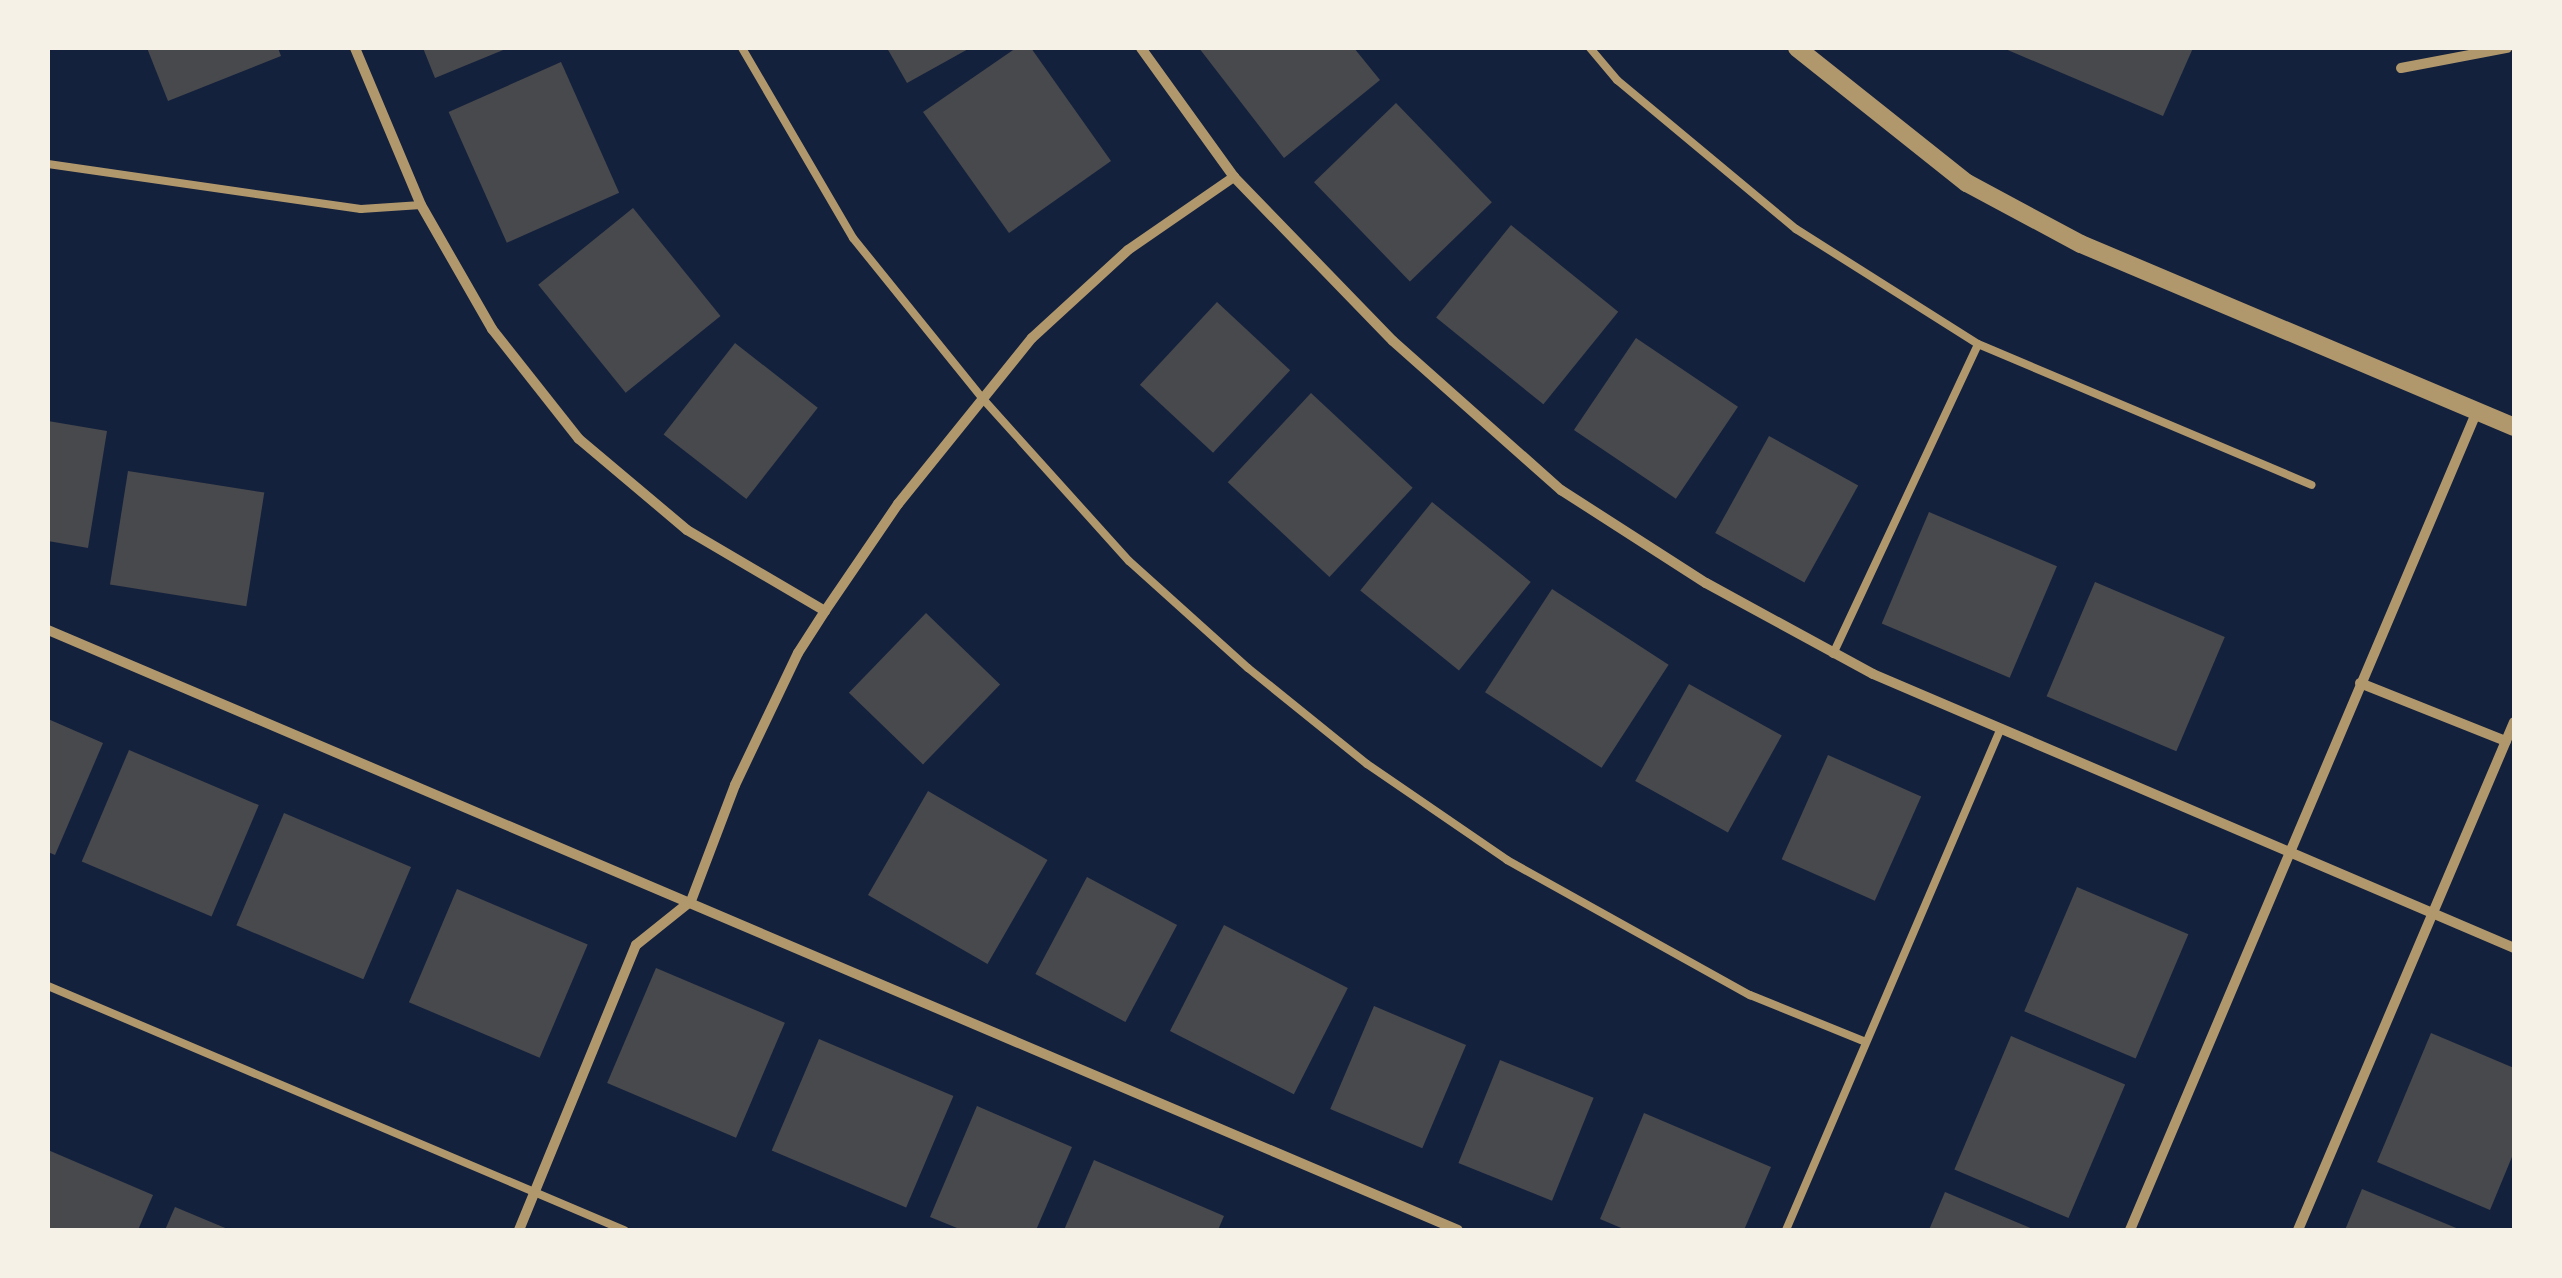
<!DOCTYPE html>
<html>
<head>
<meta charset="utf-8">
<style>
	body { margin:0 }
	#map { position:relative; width:2562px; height:1278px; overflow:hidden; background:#14213d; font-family:"IBM Plex Sans",sans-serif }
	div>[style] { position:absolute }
	.building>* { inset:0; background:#48494c; transform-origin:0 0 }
	.service>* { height:8px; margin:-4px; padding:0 4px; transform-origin:4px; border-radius:4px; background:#b1986c }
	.minor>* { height:10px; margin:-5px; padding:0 5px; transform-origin:5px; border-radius:5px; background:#b1986c }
	.tertiary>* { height:18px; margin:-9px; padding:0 9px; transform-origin:9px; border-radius:9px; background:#b1986c }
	span { translate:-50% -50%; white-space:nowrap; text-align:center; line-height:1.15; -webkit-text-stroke:8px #f6f1e7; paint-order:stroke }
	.frame { position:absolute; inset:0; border:50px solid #f6f1e7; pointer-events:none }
</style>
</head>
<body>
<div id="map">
	<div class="building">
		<i style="clip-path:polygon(147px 48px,278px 48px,281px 56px,168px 101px)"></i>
		<i style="clip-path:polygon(423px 48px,508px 48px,435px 78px)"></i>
		<i style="clip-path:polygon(887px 48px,970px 48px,907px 83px)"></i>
		<i style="clip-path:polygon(1016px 48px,1031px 48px,1111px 161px,1009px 233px,923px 112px)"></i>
		<i style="clip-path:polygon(1199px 48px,1354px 48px,1380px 80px,1284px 158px)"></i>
		<i style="clip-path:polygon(2003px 48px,2193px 48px,2163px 116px)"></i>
		<i style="left:561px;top:62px;width:143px;height:123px;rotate:66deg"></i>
		<i style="left:1396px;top:103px;width:138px;height:114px;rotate:46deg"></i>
		<i style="left:633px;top:208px;width:139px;height:122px;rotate:51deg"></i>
		<i style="left:1511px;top:225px;width:138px;height:119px;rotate:39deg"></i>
		<i style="left:1217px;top:302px;width:100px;height:113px;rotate:43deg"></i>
		<i style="left:1636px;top:338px;width:123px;height:111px;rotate:34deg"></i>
		<i style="left:735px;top:343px;width:105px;height:116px;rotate:38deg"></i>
		<i style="left:1311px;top:393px;width:139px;height:122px;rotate:43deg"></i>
		<i style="clip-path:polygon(48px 421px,107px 431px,88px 548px,48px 541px)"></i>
		<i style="left:1769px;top:436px;width:102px;height:111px;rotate:29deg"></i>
		<i style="left:128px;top:471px;width:138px;height:115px;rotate:9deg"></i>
		<i style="left:1432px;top:502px;width:127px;height:114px;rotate:39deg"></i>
		<i style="left:1929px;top:512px;width:139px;height:121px;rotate:23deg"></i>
		<i style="left:2095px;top:582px;width:141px;height:124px;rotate:23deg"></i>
		<i style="left:1552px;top:589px;width:139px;height:123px;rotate:33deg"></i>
		<i style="left:926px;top:613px;width:103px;height:111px;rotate:44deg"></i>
		<i style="left:1689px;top:684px;width:106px;height:111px;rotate:29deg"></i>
		<i style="clip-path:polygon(48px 719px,103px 743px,55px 855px,48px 852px)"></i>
		<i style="left:129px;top:750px;width:141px;height:121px;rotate:23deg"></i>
		<i style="left:1828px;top:755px;width:102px;height:114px;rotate:24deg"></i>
		<i style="left:928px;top:791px;width:138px;height:120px;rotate:30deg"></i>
		<i style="left:284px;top:813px;width:138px;height:122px;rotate:23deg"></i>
		<i style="left:1087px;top:877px;width:102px;height:110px;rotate:28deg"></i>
		<i style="left:2077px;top:887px;width:121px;height:135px;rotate:23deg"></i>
		<i style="left:457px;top:889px;width:142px;height:123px;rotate:23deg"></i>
		<i style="left:1224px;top:925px;width:139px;height:119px;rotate:27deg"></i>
		<i style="left:656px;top:968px;width:140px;height:125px;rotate:23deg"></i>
		<i style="left:1374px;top:1006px;width:100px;height:112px;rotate:23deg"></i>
		<i style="clip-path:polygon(2431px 1033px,2514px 1068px,2514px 1152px,2490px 1210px,2377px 1162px)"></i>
		<i style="left:2011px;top:1036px;width:124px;height:145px;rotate:23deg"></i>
		<i style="left:819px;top:1039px;width:146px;height:121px;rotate:23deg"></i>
		<i style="left:1500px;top:1060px;width:101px;height:111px;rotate:22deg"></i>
		<i style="clip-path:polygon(977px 1106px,1072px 1147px,1036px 1230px,962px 1230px,930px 1217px)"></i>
		<i style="clip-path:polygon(1644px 1113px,1771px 1167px,1744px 1230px,1626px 1230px,1600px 1219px)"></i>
		<i style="clip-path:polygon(48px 1150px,153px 1195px,138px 1230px,48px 1230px)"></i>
		<i style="clip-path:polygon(1094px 1160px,1224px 1216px,1218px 1230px,1064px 1230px)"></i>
		<i style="clip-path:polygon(2362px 1189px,2461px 1230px,2345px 1230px)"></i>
		<i style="clip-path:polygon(1945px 1192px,2035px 1230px,1929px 1230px)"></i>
		<i style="clip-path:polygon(175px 1207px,230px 1230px,165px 1230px)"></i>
	</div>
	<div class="service">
		<i style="left:742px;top:48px;width:220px;rotate:59.7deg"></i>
		<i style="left:853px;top:238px;width:207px;rotate:51.1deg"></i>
		<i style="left:983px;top:399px;width:218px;rotate:48deg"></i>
		<i style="left:1129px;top:561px;width:160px;rotate:42deg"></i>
		<i style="left:1248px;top:668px;width:153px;rotate:38.9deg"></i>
		<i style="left:1367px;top:764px;width:170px;rotate:34.4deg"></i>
		<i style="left:1507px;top:860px;width:278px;rotate:29.1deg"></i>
		<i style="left:1750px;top:995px;width:125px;rotate:22.1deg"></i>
		<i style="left:1590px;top:48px;width:42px;rotate:49.8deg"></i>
		<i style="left:1617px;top:80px;width:233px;rotate:39.8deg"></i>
		<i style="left:1796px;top:229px;width:215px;rotate:32.3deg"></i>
		<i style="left:1978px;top:344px;width:362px;rotate:22.9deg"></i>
		<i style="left:48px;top:164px;width:316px;rotate:8.2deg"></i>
		<i style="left:361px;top:209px;width:60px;rotate:-3.8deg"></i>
		<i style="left:1833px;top:654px;width:342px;rotate:-64.9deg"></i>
		<i style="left:48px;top:986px;width:626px;rotate:22.96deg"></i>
		<i style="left:1786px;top:1230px;width:546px;rotate:-66.82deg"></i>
	</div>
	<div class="minor">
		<i style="left:355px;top:48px;width:170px;rotate:67.2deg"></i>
		<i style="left:421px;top:205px;width:143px;rotate:60.2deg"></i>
		<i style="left:492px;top:329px;width:140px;rotate:51.7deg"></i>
		<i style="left:579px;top:439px;width:141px;rotate:40.1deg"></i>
		<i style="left:687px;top:530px;width:160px;rotate:30.4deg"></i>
		<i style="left:1141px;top:48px;width:159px;rotate:54.2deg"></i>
		<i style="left:1234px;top:177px;width:228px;rotate:45.9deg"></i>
		<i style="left:1393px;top:341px;width:225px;rotate:41.6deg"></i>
		<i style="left:1561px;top:490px;width:172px;rotate:32.7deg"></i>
		<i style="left:1706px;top:583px;width:190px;rotate:28.6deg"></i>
		<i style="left:1873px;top:674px;width:697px;rotate:23.14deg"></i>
		<i style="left:2401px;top:68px;width:108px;rotate:-10.7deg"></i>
		<i style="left:48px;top:630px;width:1532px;rotate:23.05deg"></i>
		<i style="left:2360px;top:683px;width:157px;rotate:21.7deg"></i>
		<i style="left:519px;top:1230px;width:308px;rotate:-67.7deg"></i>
		<i style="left:636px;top:945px;width:70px;rotate:-38.7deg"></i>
		<i style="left:691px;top:901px;width:124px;rotate:-69.2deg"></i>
		<i style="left:735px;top:785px;width:146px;rotate:-64.5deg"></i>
		<i style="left:798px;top:653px;width:50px;rotate:-57.3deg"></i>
		<i style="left:825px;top:611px;width:130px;rotate:-55.7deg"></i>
		<i style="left:898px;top:504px;width:213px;rotate:-51.1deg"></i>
		<i style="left:1032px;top:338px;width:130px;rotate:-42.5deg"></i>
		<i style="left:1128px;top:250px;width:129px;rotate:-34.6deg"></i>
		<i style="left:2130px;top:1230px;width:889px;rotate:-67.04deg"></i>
		<i style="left:2298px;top:1230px;width:552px;rotate:-66.96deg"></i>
	</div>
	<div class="tertiary">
		<i style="left:1797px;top:48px;width:217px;rotate:38.5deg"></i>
		<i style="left:1967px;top:183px;width:129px;rotate:28.2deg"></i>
		<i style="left:2081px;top:244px;width:470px;rotate:22.9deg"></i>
	</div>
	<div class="frame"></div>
</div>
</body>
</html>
